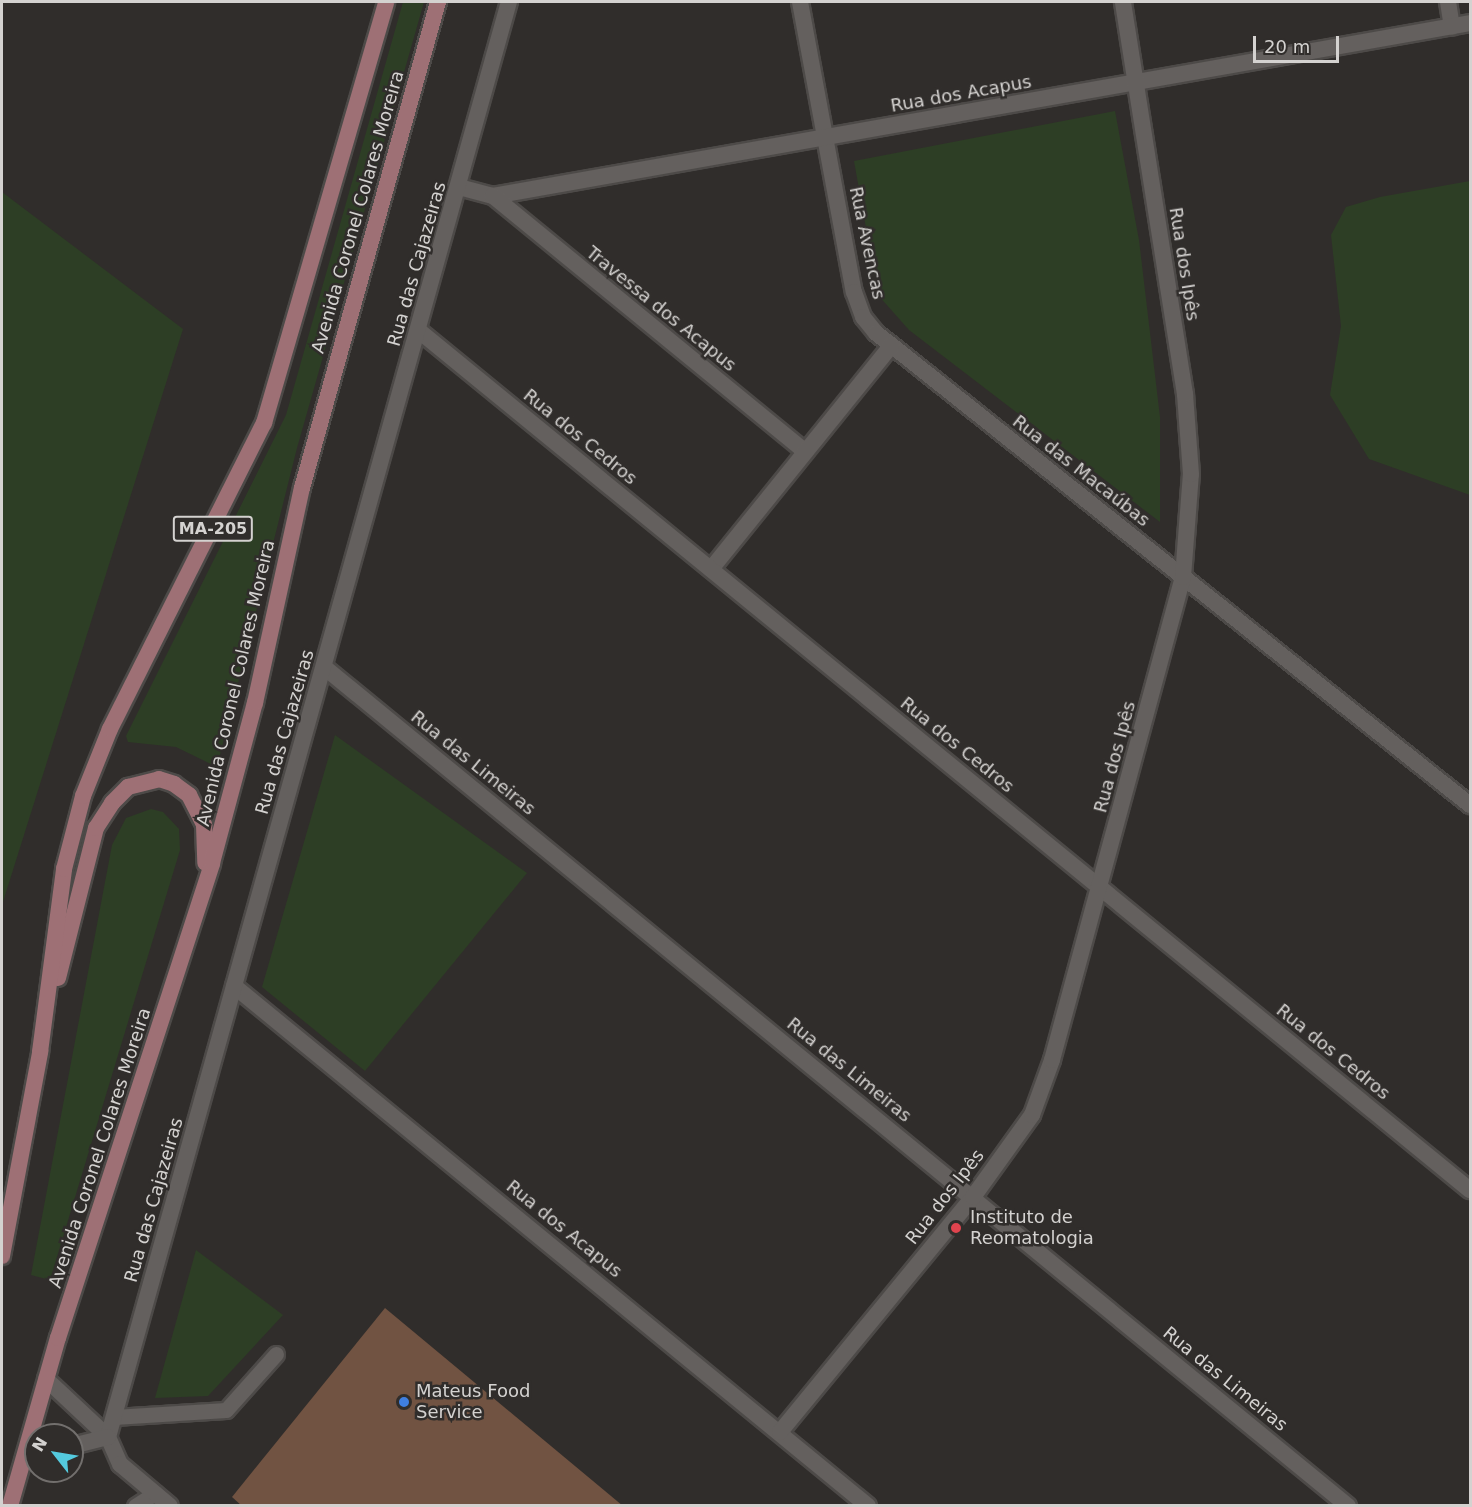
<!DOCTYPE html>
<html>
<head>
<meta charset="utf-8">
<style>
	body { margin:0 }
	#map { position:relative; width:1472px; height:1507px; overflow:hidden; background:#302d2b; font-family:"DejaVu Sans",sans-serif }
	div>[style] { position:absolute }
	.green>* { inset:0; background:#2d3e25 }
	.building>* { inset:0; background:#715342 }
	.roads { filter:drop-shadow(2px 0 #4d4a48) drop-shadow(-2px 0 #4d4a48) drop-shadow(0 2px #4d4a48) drop-shadow(0 -2px #4d4a48) }
	.service>* { height:15px; margin:-7.5px; padding:0 7.5px; transform-origin:7.5px; border-radius:7.5px; background:#64605e }
	.minor>* { height:16px; margin:-8px; padding:0 8px; transform-origin:8px; border-radius:8px; background:#64605e }
	.tertiary>* { height:16px; margin:-8px; padding:0 8px; transform-origin:8px; border-radius:8px; background:#64605e }
	.primary>* { height:16px; margin:-8px; padding:0 8px; transform-origin:8px; border-radius:8px; background:#9e7075 }
	.dots>* { width:16px; height:16px; translate:-50% -50%; box-sizing:border-box; border:3px solid #302d2b; border-radius:50% }
	span { translate:-50% -50%; white-space:nowrap; text-align:center; line-height:1.15; -webkit-text-stroke:5px #302d2b; paint-order:stroke }
	.shield-label span { padding:2px 4px; background:#302d2b; border:2px solid; border-radius:4px; -webkit-text-stroke-width:0 }
	.shield-label { font-size:16px; color:#d4d2d0; font-weight:700 }
	.street-label { font-size:18px; color:#d4d2d0 }
	.poi-label { font-size:18px; color:#d4d2d0 }
	.left { translate:0 -50%; text-align:left }
	.frame { position:absolute; inset:0; border:3px solid #d4d2d0; pointer-events:none }
	.north { position:absolute; left:24px; top:1423px; width:60px; height:60px; box-sizing:border-box; background:#302d2b; border:2px solid #726f6d; border-radius:50%; rotate:301deg; font-size:16px; font-weight:700; line-height:24px; text-align:center; color:#d4d2d0 }
	.north::after { content:''; display:block; margin:auto; width:21px; height:27px; background:#54cade; clip-path:polygon(50% 0,100% 100%,50% 72%,0 100%) }
	.scale { position:absolute; left:1253px; top:36px; width:86px; height:27px; box-sizing:border-box; border:3px solid #d4d2d0; border-top:0; padding-left:8px; font-size:18px; line-height:21px; white-space:nowrap; color:#d4d2d0; -webkit-text-stroke:4px #302d2b; paint-order:stroke }
</style>
</head>
<body>
<div id="map">
	<div class="green">
		<i style="clip-path:polygon(403px 2px,424px 2px,297px 448px,217px 767px,176px 747px,128px 742px,126px 736px,286px 415px)"></i>
		<i style="clip-path:polygon(1115px 111px,1139px 240px,1160px 417px,1160px 522px,909px 330px,878px 295px,854px 161px)"></i>
		<i style="clip-path:polygon(1470px 181px,1470px 495px,1369px 459px,1330px 395px,1341px 326px,1331px 235px,1346px 207px,1380px 197px)"></i>
		<i style="clip-path:polygon(2px 192px,183px 329px,2px 905px)"></i>
		<i style="clip-path:polygon(335px 735px,527px 873px,365px 1071px,262px 987px)"></i>
		<i style="clip-path:polygon(151px 809px,163px 812px,179px 829px,180px 850px,50px 1280px,31px 1275px,112px 845px,126px 818px)"></i>
		<i style="clip-path:polygon(196px 1250px,283px 1315px,208px 1396px,155px 1398px)"></i>
	</div>
	<div class="building">
		<i style="clip-path:polygon(385px 1308px,623px 1506px,242px 1506px,232px 1497px)"></i>
	</div>
	<div class="roads">
		<div class="service">
			<i style="left:114px;top:1417px;width:112px;rotate:-3.6deg"></i>
			<i style="left:226px;top:1410px;width:75px;rotate:-48.2deg"></i>
			<i style="left:135px;top:1506px;width:24px;rotate:-33deg"></i>
		</div>
		<div class="minor">
			<i style="left:800px;top:2px;width:295px;rotate:79.5deg"></i>
			<i style="left:854px;top:292px;width:27px;rotate:70deg"></i>
			<i style="left:863px;top:317px;width:21px;rotate:51deg"></i>
			<i style="left:876px;top:333px;width:759px;rotate:38.47deg"></i>
			<i style="left:1448px;top:2px;width:25px;rotate:81deg"></i>
			<i style="left:459px;top:187px;width:35px;rotate:15deg"></i>
			<i style="left:493px;top:196px;width:992px;rotate:-10.04deg"></i>
			<i style="left:493px;top:196px;width:403px;rotate:39.3deg"></i>
			<i style="left:711px;top:569px;width:287px;rotate:-51.1deg"></i>
			<i style="left:324px;top:667px;width:1324px;rotate:39.33deg"></i>
			<i style="left:108px;top:1437px;width:30px;rotate:66deg"></i>
			<i style="left:120px;top:1464px;width:65px;rotate:40deg"></i>
		</div>
		<div class="tertiary">
			<i style="left:418px;top:330px;width:1359px;rotate:39.27deg"></i>
			<i style="left:234px;top:986px;width:820px;rotate:39.36deg"></i>
			<i style="left:46px;top:1379px;width:85px;rotate:43.1deg"></i>
			<i style="left:780px;top:1432px;width:304px;rotate:-50.6deg"></i>
			<i style="left:973px;top:1197px;width:101px;rotate:-54.3deg"></i>
			<i style="left:1032px;top:1115px;width:59px;rotate:-70deg"></i>
			<i style="left:1052px;top:1060px;width:500px;rotate:-74.83deg"></i>
			<i style="left:1183px;top:577px;width:103px;rotate:-85.6deg"></i>
			<i style="left:1191px;top:474px;width:80px;rotate:-94.3deg"></i>
			<i style="left:1185px;top:394px;width:397px;rotate:-99deg"></i>
			<i style="left:108px;top:1437px;width:1490px;rotate:-74.39deg"></i>
			<i style="left:72px;top:1446px;width:37px;rotate:-14deg"></i>
		</div>
		<div class="primary">
			<i style="left:58px;top:978px;width:155px;rotate:-75.8deg"></i>
			<i style="left:96px;top:828px;width:30px;rotate:-57deg"></i>
			<i style="left:112px;top:803px;width:23px;rotate:-45deg"></i>
			<i style="left:128px;top:787px;width:32px;rotate:-14deg"></i>
			<i style="left:159px;top:779px;width:16px;rotate:18deg"></i>
			<i style="left:174px;top:784px;width:19px;rotate:36deg"></i>
			<i style="left:189px;top:795px;width:34px;rotate:63deg"></i>
			<i style="left:204px;top:825px;width:38px;rotate:88deg"></i>
			<i style="left:2px;top:1256px;width:208px;rotate:-79.4deg"></i>
			<i style="left:40px;top:1052px;width:185px;rotate:-82.5deg"></i>
			<i style="left:64px;top:869px;width:75px;rotate:-75.4deg"></i>
			<i style="left:83px;top:796px;width:72px;rotate:-68.1deg"></i>
			<i style="left:110px;top:729px;width:343px;rotate:-63.3deg"></i>
			<i style="left:264px;top:423px;width:438px;rotate:-73.8deg"></i>
			<i style="left:10px;top:1506px;width:175px;rotate:-74.1deg"></i>
			<i style="left:58px;top:1338px;width:499px;rotate:-72deg"></i>
			<i style="left:212px;top:863px;width:166px;rotate:-75deg"></i>
			<i style="left:255px;top:703px;width:220px;rotate:-77.7deg"></i>
			<i style="left:302px;top:488px;width:505px;rotate:-74.37deg"></i>
		</div>
	</div>
	<div class="dots">
		<i style="left:956px;top:1228px;background:#e0444e"></i>
		<i style="left:404px;top:1402px;background:#3f7fe0"></i>
	</div>
	<div class="shield-label">
		<span style="left:213px;top:529px">MA-205</span>
	</div>
	<div class="street-label">
		<span style="left:961px;top:94px;rotate:-10deg">Rua dos Acapus</span>
		<span style="left:358px;top:212px;rotate:-74deg">Avenida Coronel Colares Moreira</span>
		<span style="left:867px;top:243px;rotate:78deg">Rua Avencas</span>
		<span style="left:417px;top:264px;rotate:-74deg">Rua das Cajazeiras</span>
		<span style="left:1184px;top:264px;rotate:81deg">Rua dos Ipês</span>
		<span style="left:661px;top:309px;rotate:39deg">Travessa dos Acapus</span>
		<span style="left:580px;top:437px;rotate:39deg">Rua dos Cedros</span>
		<span style="left:1081px;top:471px;rotate:38deg">Rua das Macaúbas</span>
		<span style="left:236px;top:683px;rotate:-77deg">Avenida Coronel Colares Moreira</span>
		<span style="left:285px;top:732px;rotate:-74deg">Rua das Cajazeiras</span>
		<span style="left:957px;top:745px;rotate:39deg">Rua dos Cedros</span>
		<span style="left:1115px;top:757px;rotate:-75deg">Rua dos Ipês</span>
		<span style="left:473px;top:763px;rotate:39deg">Rua das Limeiras</span>
		<span style="left:1333px;top:1052px;rotate:39deg">Rua dos Cedros</span>
		<span style="left:849px;top:1070px;rotate:39deg">Rua das Limeiras</span>
		<span style="left:100px;top:1148px;rotate:-72deg">Avenida Coronel Colares Moreira</span>
		<span style="left:945px;top:1197px;rotate:-52deg">Rua dos Ipês</span>
		<span style="left:154px;top:1200px;rotate:-74deg">Rua das Cajazeiras</span>
		<span style="left:564px;top:1229px;rotate:39deg">Rua dos Acapus</span>
		<span style="left:1225px;top:1379px;rotate:39deg">Rua das Limeiras</span>
	</div>
	<div class="poi-label">
		<span class="left" style="left:970px;top:1228px">Instituto de<br>Reomatologia</span>
		<span class="left" style="left:416px;top:1402px">Mateus Food<br>Service</span>
	</div>
	<div class="frame"></div>
	<div class="north">N</div>
	<div class="scale">20 m</div>
</div>
</body>
</html>
